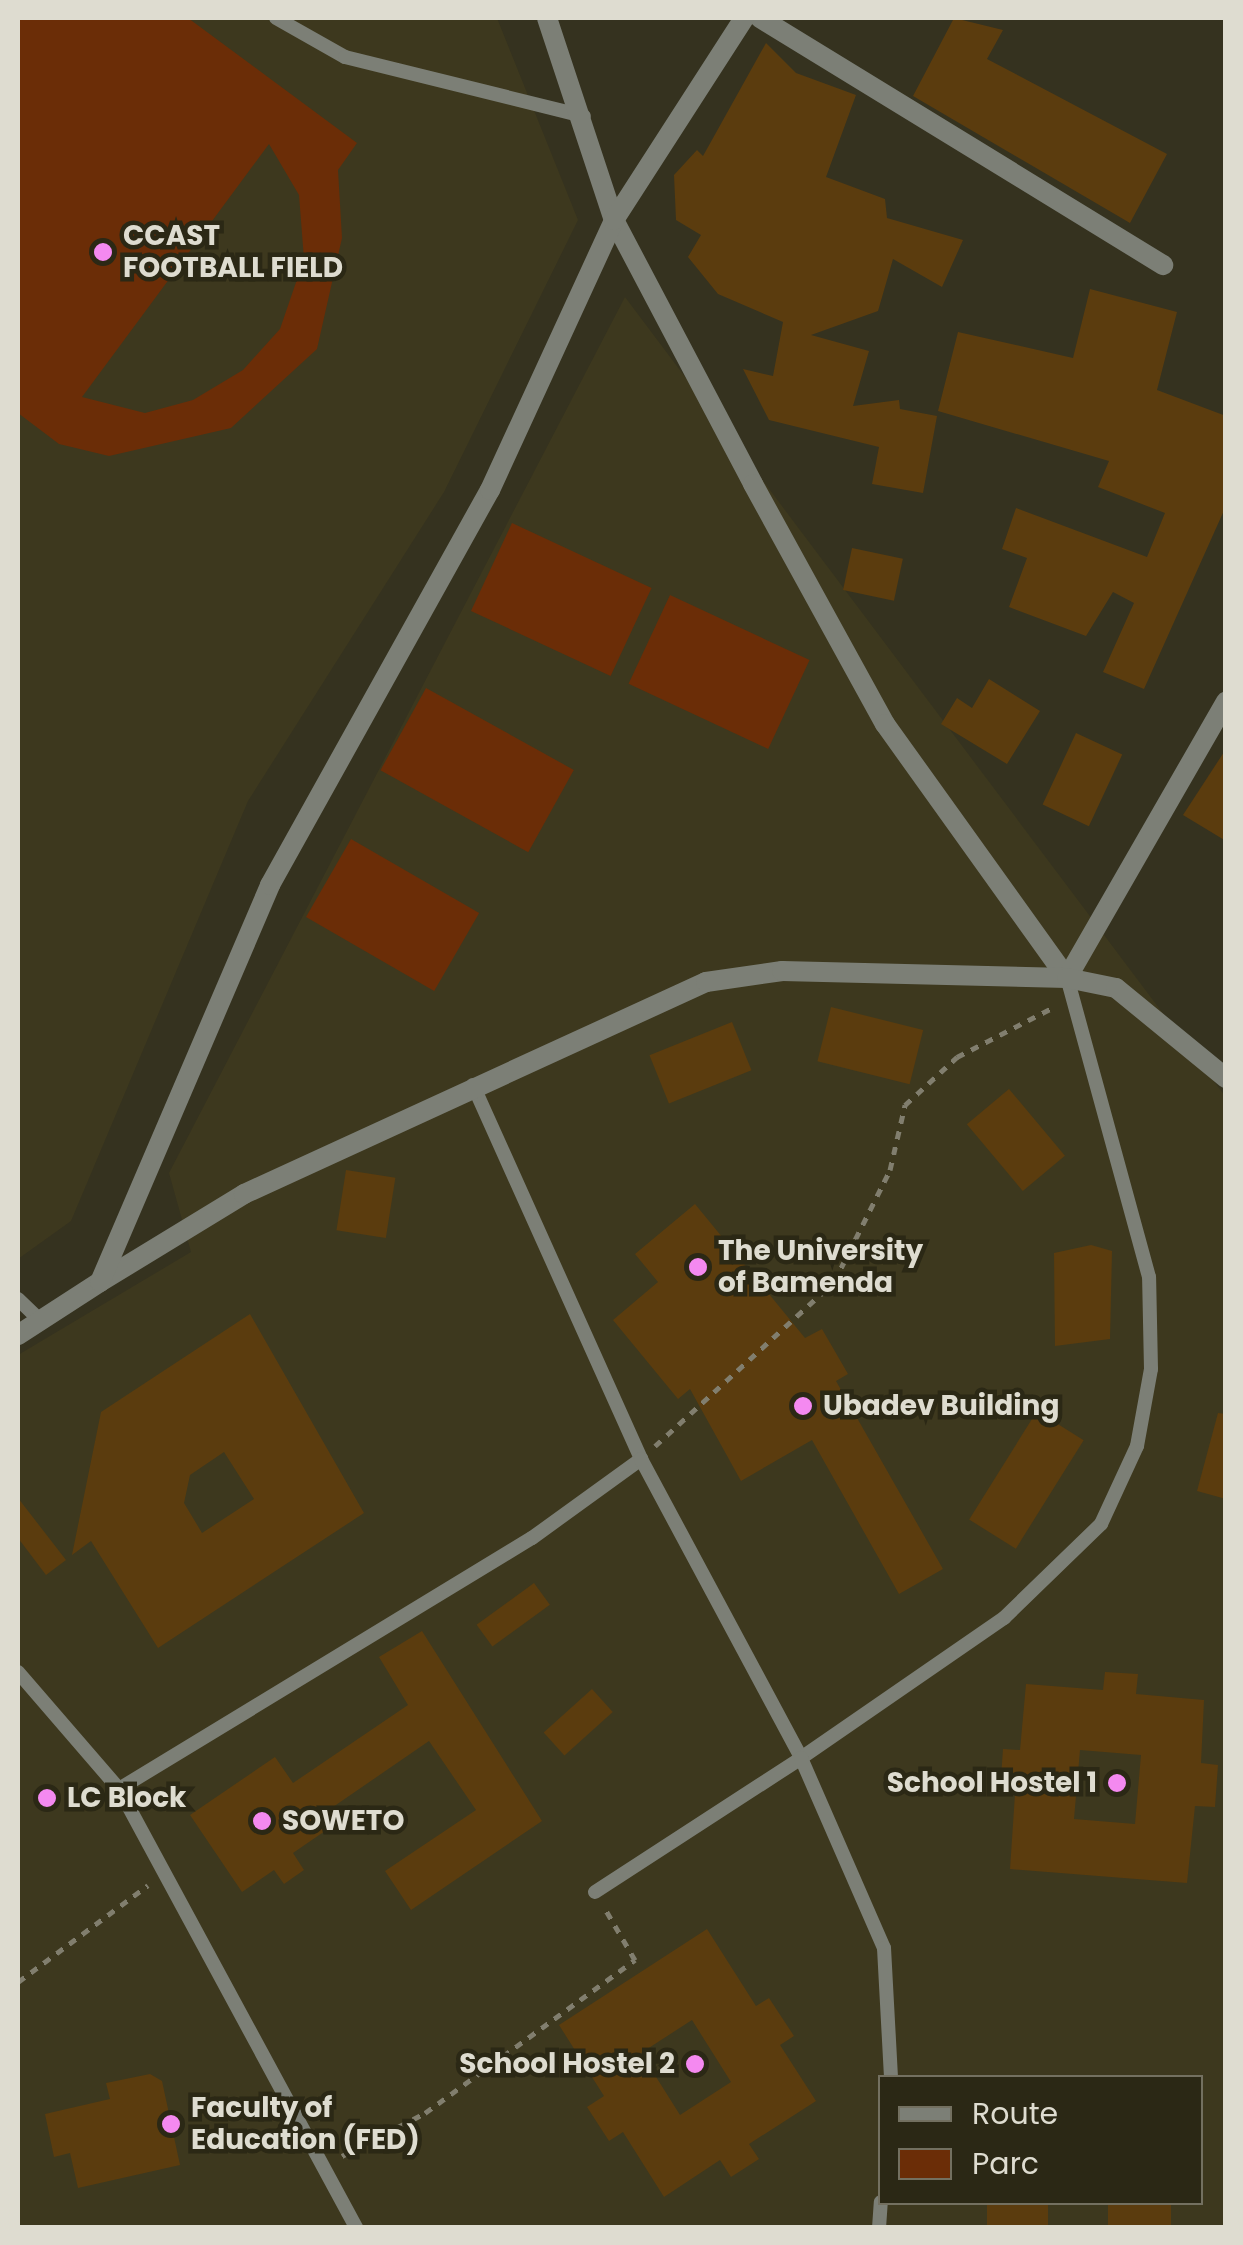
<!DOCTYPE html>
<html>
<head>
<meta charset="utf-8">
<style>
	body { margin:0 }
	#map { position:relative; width:1243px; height:2245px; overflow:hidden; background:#35321f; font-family:Poppins,sans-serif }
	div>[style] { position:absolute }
	.built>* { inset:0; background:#3d381e }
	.green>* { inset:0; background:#6b2d07; transform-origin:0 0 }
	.building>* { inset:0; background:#5b3c0e; transform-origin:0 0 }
	.path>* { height:5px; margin-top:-2.5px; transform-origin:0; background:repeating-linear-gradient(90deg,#817e6e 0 8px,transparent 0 16px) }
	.service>* { height:14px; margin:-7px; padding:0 7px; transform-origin:7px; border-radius:7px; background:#7c7f76 }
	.minor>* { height:20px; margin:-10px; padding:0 10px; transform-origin:10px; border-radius:10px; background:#7c7f76 }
	.tertiary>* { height:20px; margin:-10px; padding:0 10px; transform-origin:10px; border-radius:10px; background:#7c7f76 }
	.dots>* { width:28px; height:28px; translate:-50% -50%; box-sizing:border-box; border:5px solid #2b2815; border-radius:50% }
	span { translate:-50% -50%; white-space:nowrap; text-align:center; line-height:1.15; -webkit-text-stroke:9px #2b2815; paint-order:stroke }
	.poi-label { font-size:28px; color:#dedcd0; font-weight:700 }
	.left { translate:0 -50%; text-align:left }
	.right { translate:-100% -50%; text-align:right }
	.frame { position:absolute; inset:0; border:20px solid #dedcd0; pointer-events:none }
	.legend { position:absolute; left:878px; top:2075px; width:325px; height:130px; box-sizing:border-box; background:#2b2815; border:2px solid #737060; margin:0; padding:12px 18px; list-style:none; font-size:30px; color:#dedcd0 }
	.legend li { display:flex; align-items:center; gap:20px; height:50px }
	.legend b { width:50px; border:2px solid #737060 }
</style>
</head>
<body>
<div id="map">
	<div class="built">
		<i style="clip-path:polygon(18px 18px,497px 18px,578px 220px,444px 492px,248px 801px,71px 1221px,18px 1259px)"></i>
		<i style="clip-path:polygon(evenodd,625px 297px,1225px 1096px,1225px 2227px,18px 2228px,18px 1355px,191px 1252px,169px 1173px,625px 297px,880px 2078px,1200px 2078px,1200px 2202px,880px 2202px,880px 2078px)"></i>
	</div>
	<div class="green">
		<i style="clip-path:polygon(evenodd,18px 18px,188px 18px,357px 143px,338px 170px,342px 238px,317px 349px,231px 428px,109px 456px,59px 444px,18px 413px,18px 18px,269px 144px,299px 195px,304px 259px,280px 329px,243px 370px,193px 400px,145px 413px,82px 397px,269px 144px)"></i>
		<i style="left:512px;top:523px;width:154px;height:97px;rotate:25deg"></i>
		<i style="left:670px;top:595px;width:154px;height:98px;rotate:25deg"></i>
		<i style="left:426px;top:688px;width:169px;height:94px;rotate:29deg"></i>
		<i style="left:351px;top:839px;width:148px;height:90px;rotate:30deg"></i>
	</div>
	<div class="building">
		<i style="clip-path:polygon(954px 18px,1003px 30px,987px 59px,1167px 154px,1130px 223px,913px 96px)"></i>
		<i style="clip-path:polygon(766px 43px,796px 73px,856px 95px,826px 177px,885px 199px,887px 218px,963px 240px,942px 287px,893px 259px,878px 311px,811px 335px,869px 351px,853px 406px,899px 400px,900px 409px,937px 416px,923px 493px,872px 484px,879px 447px,769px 420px,743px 369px,773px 376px,783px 322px,718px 294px,688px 257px,701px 235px,676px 220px,674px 175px,697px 150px,703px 156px)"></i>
		<i style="clip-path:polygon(1090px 289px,1177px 312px,1157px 390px,1226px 416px,1226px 506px,1144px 689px,1103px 672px,1134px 603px,1113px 592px,1086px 636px,1009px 607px,1027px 558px,1002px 549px,1016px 508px,1147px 557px,1165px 513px,1098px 487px,1109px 461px,938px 411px,958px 332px,1073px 358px)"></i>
		<i style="left:852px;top:548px;width:52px;height:43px;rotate:12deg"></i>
		<i style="clip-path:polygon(989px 679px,1040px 711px,1007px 764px,941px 724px,957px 698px,972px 708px)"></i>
		<i style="left:1076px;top:733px;width:51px;height:79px;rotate:25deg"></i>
		<i style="clip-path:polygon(1226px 749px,1226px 841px,1183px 815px)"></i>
		<i style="left:831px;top:1007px;width:95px;height:56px;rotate:14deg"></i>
		<i style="left:732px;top:1022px;width:52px;height:89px;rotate:68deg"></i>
		<i style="left:1009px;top:1089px;width:87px;height:55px;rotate:50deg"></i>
		<i style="left:346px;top:1170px;width:50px;height:61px;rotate:9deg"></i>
		<i style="clip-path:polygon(695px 1204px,805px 1338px,822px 1329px,848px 1374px,836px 1381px,943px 1569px,899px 1594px,812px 1440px,741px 1481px,690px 1389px,678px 1399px,613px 1320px,658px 1282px,635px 1254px)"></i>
		<i style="clip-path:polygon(1091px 1245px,1112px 1251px,1110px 1339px,1055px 1346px,1054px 1253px)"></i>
		<i style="clip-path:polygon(evenodd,250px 1314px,364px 1513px,158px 1648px,91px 1541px,72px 1555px,101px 1412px,250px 1314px,224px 1452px,254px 1499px,202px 1533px,184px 1503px,190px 1475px,224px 1452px)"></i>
		<i style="left:1037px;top:1411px;width:55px;height:128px;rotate:32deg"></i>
		<i style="clip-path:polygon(1218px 1413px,1226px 1414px,1226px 1499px,1197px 1491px)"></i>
		<i style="clip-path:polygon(18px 1498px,66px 1560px,46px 1575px,18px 1538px)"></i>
		<i style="left:534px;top:1583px;width:27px;height:71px;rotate:54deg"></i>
		<i style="clip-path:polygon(422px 1631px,542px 1821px,411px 1910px,385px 1871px,476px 1810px,429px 1741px,317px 1818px,325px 1831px,293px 1853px,304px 1870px,284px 1884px,274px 1870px,242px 1892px,190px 1815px,275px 1757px,293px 1783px,408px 1705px,379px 1657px)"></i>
		<i style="clip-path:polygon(evenodd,1105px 1672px,1138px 1674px,1136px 1694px,1204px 1700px,1201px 1763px,1218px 1765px,1215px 1807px,1195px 1806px,1187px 1883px,1010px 1869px,1015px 1794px,1000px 1792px,1003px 1749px,1020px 1750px,1026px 1684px,1103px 1690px,1105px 1672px,1080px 1750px,1141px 1755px,1135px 1824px,1074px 1819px,1080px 1750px)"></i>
		<i style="left:592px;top:1689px;width:31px;height:65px;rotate:48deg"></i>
		<i style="clip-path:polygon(evenodd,707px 1929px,756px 2006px,769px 1998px,794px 2036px,780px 2045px,816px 2101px,749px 2144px,759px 2159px,731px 2177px,720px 2160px,664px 2197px,623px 2132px,609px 2141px,587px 2107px,604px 2096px,559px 2025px,707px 1929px,692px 2020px,731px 2082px,680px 2115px,641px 2053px,692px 2020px)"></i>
		<i style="clip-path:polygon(150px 2074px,162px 2081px,180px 2165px,78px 2188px,70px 2153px,54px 2157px,45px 2114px,110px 2099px,106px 2083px)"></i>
		<i style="left:987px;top:2202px;width:61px;height:26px"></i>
		<i style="left:1108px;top:2202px;width:63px;height:26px"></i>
	</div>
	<div class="path">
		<i style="left:655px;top:1446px;width:243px;rotate:-42.5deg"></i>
		<i style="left:834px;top:1282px;width:125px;rotate:-63.4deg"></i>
		<i style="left:890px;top:1170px;width:67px;rotate:-77deg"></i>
		<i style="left:905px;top:1105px;width:71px;rotate:-42.7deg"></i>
		<i style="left:957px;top:1057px;width:107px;rotate:-27.3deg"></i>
		<i style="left:18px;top:1982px;width:162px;rotate:-36.7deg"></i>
		<i style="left:342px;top:2156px;width:93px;rotate:-27.4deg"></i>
		<i style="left:425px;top:2113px;width:260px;rotate:-36.1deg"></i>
		<i style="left:635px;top:1960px;width:61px;rotate:-120.3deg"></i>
	</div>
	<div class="service">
		<i style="left:276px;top:18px;width:79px;rotate:29.5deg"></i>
		<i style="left:345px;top:57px;width:246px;rotate:13.9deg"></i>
		<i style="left:473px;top:1085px;width:410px;rotate:65.8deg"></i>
		<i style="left:18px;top:1299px;width:30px;rotate:44deg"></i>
		<i style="left:18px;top:1672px;width:155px;rotate:49.2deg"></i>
		<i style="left:119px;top:1789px;width:499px;rotate:61.6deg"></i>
		<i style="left:119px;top:1789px;width:483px;rotate:-31.3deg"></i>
		<i style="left:532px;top:1538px;width:135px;rotate:-35.9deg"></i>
		<i style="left:641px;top:1459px;width:339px;rotate:61.8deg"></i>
		<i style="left:801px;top:1758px;width:247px;rotate:-34.6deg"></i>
		<i style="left:1004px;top:1618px;width:135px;rotate:-44.1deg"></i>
		<i style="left:1101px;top:1524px;width:86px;rotate:-65.2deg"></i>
		<i style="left:1137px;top:1446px;width:78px;rotate:-79.7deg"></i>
		<i style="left:1151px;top:1369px;width:92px;rotate:-91.2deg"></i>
		<i style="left:1149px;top:1277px;width:310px;rotate:-105.3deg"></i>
		<i style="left:595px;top:1892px;width:246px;rotate:-33deg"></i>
		<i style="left:801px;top:1758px;width:207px;rotate:66.4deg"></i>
		<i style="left:884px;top:1948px;width:130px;rotate:86.9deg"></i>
		<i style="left:879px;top:2228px;width:26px;rotate:-86deg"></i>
	</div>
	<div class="minor">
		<i style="left:547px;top:18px;width:213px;rotate:71.7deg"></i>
		<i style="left:614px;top:220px;width:298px;rotate:62.2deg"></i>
		<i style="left:753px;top:484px;width:274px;rotate:61.2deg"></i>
		<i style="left:885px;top:724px;width:312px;rotate:54.4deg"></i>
		<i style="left:760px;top:18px;width:473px;rotate:31.5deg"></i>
		<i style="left:1067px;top:978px;width:319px;rotate:-60.1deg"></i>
		<i style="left:100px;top:1282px;width:169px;rotate:-31.4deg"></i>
		<i style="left:244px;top:1194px;width:508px;rotate:-24.65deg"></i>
		<i style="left:706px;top:982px;width:77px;rotate:-8.2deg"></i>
		<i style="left:782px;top:971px;width:285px;rotate:1.4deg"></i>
		<i style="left:1067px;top:978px;width:50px;rotate:11.5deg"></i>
		<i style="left:1116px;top:988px;width:142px;rotate:39.3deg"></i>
	</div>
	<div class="tertiary">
		<i style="left:18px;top:1335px;width:98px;rotate:-32.9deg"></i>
		<i style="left:100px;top:1282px;width:432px;rotate:-66.8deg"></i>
		<i style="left:270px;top:885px;width:452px;rotate:-60.9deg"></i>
		<i style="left:490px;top:490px;width:297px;rotate:-65.3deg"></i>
		<i style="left:614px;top:220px;width:240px;rotate:-57.2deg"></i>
	</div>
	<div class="dots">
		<i style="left:103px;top:252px;background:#f489f0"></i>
		<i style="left:698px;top:1267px;background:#f489f0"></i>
		<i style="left:803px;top:1406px;background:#f489f0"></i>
		<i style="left:1117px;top:1783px;background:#f489f0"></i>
		<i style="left:47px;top:1798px;background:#f489f0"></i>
		<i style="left:262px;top:1821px;background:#f489f0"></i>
		<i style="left:695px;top:2064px;background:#f489f0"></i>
		<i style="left:171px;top:2124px;background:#f489f0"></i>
	</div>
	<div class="poi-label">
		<span class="left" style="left:123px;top:252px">CCAST<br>FOOTBALL FIELD</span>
		<span class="left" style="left:718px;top:1267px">The University<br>of Bamenda</span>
		<span class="left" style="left:823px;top:1406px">Ubadev Building</span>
		<span class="right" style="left:1097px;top:1783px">School Hostel 1</span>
		<span class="left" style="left:67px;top:1798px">LC Block</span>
		<span class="left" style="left:282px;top:1821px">SOWETO</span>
		<span class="right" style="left:675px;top:2064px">School Hostel 2</span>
		<span class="left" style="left:191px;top:2124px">Faculty of<br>Education (FED)</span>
	</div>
	<div class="frame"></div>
	<ul class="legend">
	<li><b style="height:12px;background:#7c7f76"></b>Route</li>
	<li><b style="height:28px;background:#6b2d07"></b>Parc</li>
	</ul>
</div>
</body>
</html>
